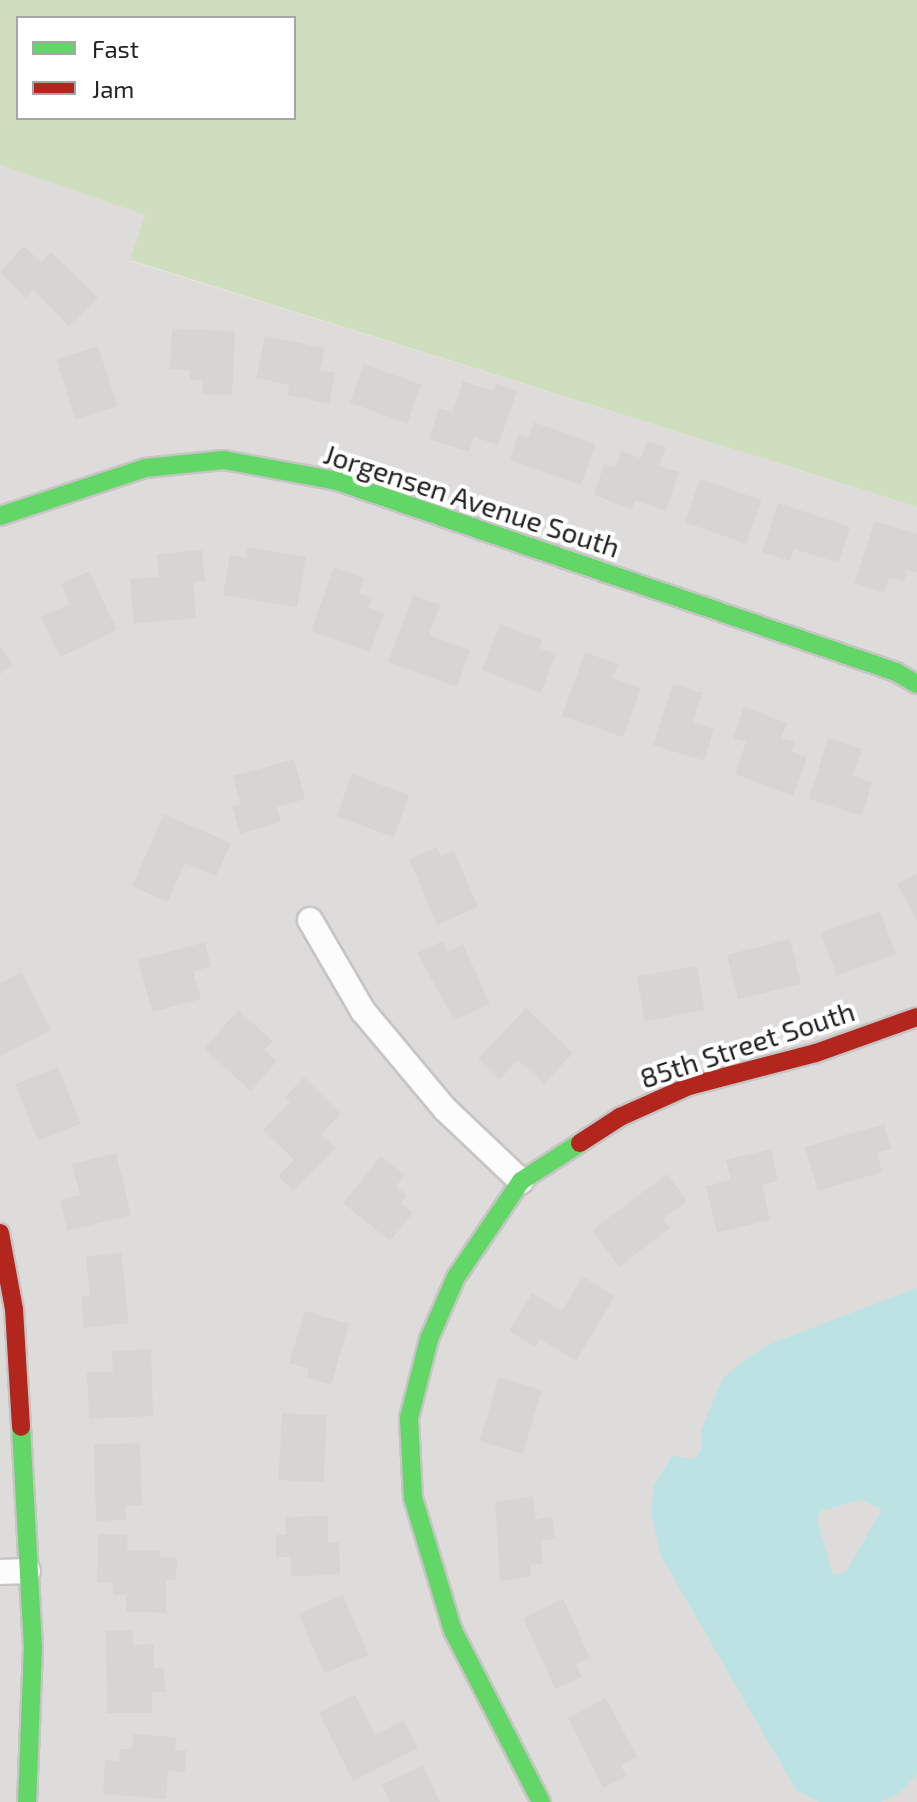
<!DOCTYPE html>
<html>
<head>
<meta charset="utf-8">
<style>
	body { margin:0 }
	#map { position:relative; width:917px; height:1802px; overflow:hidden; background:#efece9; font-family:"Exo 2",sans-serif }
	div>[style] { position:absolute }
	.residential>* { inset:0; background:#dedcdb }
	.forest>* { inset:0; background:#cfdebe }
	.water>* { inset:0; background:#bce2e3 }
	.building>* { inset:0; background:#d8d4d2; transform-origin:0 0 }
	.roads { filter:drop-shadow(2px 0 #c6c5c4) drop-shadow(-2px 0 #c6c5c4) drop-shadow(0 2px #c6c5c4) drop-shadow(0 -2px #c6c5c4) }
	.street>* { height:24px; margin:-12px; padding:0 12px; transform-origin:12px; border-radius:12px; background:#fdfcfc }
	.fast>* { height:18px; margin:-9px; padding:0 9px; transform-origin:9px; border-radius:9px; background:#63d668 }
	.jam>* { height:18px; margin:-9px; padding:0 9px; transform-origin:9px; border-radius:9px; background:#b3261e }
	span { translate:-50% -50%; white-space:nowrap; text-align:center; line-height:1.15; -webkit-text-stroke:8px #fff; paint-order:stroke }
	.street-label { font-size:28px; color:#212121 }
	.legend { position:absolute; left:16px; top:16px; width:280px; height:104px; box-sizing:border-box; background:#fff; border:2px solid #a6a6a6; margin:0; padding:10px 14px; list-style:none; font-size:24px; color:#212121 }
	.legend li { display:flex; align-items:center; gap:16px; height:40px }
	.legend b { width:40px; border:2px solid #a6a6a6 }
</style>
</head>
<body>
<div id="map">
	<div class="residential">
		<i style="clip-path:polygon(0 165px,146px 215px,131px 261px,917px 507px,917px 1802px,0 1802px)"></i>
	</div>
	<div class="forest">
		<i style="clip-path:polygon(evenodd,0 0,917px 0,917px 507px,130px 260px,145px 215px,0 165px,0 0,18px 18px,294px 18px,294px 118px,18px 118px,18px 18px)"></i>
	</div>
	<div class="water">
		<i style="clip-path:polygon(evenodd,917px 1288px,917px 1774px,900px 1793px,880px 1802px,820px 1802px,796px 1790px,661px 1556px,651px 1514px,654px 1485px,672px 1456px,695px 1459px,702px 1448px,701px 1430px,723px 1378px,745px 1360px,770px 1344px,917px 1288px,861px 1500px,882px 1509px,846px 1572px,833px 1575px,817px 1520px,820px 1511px,861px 1500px)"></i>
	</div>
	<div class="building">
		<i style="clip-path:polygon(24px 246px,41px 262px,51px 252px,98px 298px,69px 326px,33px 290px,26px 298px,0 272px)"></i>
		<i style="clip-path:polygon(172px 329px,235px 331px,232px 395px,202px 394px,203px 380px,190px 380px,190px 370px,170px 369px)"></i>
		<i style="clip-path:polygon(265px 336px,325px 348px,320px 370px,335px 373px,329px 404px,287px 395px,289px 385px,256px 378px)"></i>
		<i style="left:98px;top:346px;width:63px;height:44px;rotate:72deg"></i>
		<i style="left:364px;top:364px;width:61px;height:41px;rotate:20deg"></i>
		<i style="clip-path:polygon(463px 381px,493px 391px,496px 383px,517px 391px,498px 445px,474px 437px,469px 452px,429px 439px,439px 408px,452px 412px)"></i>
		<i style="clip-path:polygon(534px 422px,596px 444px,581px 485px,510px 460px,518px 434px,528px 438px)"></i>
		<i style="clip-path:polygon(647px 441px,666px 447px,659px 466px,679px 472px,666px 511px,635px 500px,632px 509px,594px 495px,604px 464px,615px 467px,621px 451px,641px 458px)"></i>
		<i style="left:700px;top:479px;width:65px;height:46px;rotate:19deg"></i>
		<i style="clip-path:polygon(778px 503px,850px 527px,839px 563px,794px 549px,790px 561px,762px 552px)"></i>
		<i style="clip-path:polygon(875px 521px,917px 534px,917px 573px,907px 570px,904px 582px,889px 577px,884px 593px,854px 583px)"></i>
		<i style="clip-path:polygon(247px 547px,306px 557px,297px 607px,223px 595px,230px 555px,246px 558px)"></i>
		<i style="clip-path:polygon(202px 550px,205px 581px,193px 582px,196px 618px,134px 624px,130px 579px,159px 577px,157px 554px)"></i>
		<i style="clip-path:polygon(334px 567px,364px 578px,359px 593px,372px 598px,368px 607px,384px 613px,370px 652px,311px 631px)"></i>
		<i style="clip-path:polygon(89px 571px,117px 630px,60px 657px,41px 617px,70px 604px,61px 584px)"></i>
		<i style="clip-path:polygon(413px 595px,440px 605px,429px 635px,470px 650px,457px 687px,388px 662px)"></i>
		<i style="clip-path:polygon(500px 624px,542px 640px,539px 648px,556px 654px,541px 693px,482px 670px)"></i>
		<i style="clip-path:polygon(0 646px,13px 665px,0 674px)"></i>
		<i style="clip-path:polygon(585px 652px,618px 664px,612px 678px,641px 688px,623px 737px,562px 716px)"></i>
		<i style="clip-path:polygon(673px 684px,702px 693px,693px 722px,714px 729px,704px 761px,653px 745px)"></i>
		<i style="clip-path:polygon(744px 707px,787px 723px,781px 738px,795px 742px,791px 751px,807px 757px,793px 796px,735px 774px,746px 742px,733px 738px)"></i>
		<i style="clip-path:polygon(828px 738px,862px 749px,853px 776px,872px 782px,862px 816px,809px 799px)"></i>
		<i style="clip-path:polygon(294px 759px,305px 799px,277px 807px,281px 822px,240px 834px,232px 806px,240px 804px,233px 776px)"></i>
		<i style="left:352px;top:774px;width:61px;height:45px;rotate:20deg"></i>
		<i style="clip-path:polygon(164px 814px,231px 843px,216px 876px,185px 863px,168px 902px,132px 886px)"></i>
		<i style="clip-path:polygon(437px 847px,441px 857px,454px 851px,478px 907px,437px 925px,409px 859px)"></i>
		<i style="clip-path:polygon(917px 873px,917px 921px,897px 884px)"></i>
		<i style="left:880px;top:911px;width:46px;height:63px;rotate:70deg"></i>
		<i style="left:790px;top:939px;width:46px;height:65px;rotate:76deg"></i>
		<i style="clip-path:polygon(443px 941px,447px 952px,463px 944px,490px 1004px,454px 1020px,417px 953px)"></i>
		<i style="clip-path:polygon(205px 942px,211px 966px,193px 972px,201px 999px,152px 1012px,138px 960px)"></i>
		<i style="left:697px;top:966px;width:45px;height:61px;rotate:80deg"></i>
		<i style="clip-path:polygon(22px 972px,51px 1030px,0 1056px,0 983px)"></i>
		<i style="clip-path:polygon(526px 1008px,573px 1053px,544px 1084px,518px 1060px,499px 1080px,478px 1059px)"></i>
		<i style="clip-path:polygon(238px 1010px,273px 1041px,264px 1050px,277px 1061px,251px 1091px,204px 1049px)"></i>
		<i style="left:58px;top:1067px;width:61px;height:46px;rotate:68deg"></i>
		<i style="clip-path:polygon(304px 1077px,341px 1114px,321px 1134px,336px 1148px,294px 1191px,278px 1176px,294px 1160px,263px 1130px,290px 1102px,285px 1097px)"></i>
		<i style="clip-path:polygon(884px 1124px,891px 1149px,877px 1153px,882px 1172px,818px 1191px,805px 1147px)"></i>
		<i style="clip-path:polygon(771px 1149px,778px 1181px,762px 1185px,770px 1220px,717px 1233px,706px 1186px,731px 1180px,726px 1160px)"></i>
		<i style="clip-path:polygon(116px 1153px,131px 1215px,67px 1231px,60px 1200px,80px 1195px,72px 1164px)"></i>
		<i style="clip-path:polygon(381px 1156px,405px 1175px,396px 1186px,407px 1195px,401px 1203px,413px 1213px,390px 1241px,343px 1203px)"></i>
		<i style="clip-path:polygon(667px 1174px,687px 1201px,663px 1219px,670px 1228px,619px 1267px,592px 1230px)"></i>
		<i style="clip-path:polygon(121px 1252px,129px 1323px,84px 1328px,81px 1296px,90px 1295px,86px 1257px)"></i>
		<i style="clip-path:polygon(582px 1276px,615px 1296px,576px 1361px,540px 1339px,535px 1347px,509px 1331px,532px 1293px,562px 1311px)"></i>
		<i style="clip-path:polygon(305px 1311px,349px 1324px,331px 1385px,307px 1378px,309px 1369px,289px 1363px)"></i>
		<i style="clip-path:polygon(151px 1349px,153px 1416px,89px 1419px,87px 1372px,113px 1372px,112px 1351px)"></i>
		<i style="left:499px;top:1377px;width:45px;height:67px;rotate:17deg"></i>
		<i style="left:282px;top:1413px;width:45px;height:67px;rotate:3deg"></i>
		<i style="clip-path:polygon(140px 1443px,142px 1505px,126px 1506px,126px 1520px,96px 1521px,94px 1444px)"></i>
		<i style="clip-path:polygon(533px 1496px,536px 1520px,552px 1517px,555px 1538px,541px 1541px,543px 1563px,530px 1565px,531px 1576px,500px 1581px,495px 1502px)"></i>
		<i style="clip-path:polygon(328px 1516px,328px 1542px,339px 1542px,340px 1575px,291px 1576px,291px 1557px,276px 1557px,276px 1535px,286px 1535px,285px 1517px)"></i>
		<i style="clip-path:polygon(98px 1534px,128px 1535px,127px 1550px,160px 1550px,160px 1557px,177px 1558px,176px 1580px,166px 1579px,166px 1613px,126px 1612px,126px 1595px,113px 1595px,113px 1583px,97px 1582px)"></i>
		<i style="left:343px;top:1595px;width:65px;height:48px;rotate:67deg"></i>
		<i style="clip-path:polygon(563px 1599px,590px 1658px,576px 1664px,582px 1677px,555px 1689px,523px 1618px)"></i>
		<i style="clip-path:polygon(133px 1630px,133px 1645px,154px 1644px,154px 1668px,164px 1668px,165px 1692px,152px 1692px,152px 1713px,107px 1713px,106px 1631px)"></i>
		<i style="clip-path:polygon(355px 1695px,375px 1735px,404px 1720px,418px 1748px,353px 1781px,319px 1713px)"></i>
		<i style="clip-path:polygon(606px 1698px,637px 1757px,621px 1765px,626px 1776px,603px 1788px,568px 1718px)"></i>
		<i style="clip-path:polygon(133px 1734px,176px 1737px,175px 1750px,186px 1750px,185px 1772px,168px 1771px,166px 1799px,103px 1794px,105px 1760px,119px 1761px,120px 1749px,132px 1749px)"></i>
		<i style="clip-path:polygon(423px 1766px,440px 1802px,390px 1802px,382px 1784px)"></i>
	</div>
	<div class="roads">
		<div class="street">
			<i style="left:310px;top:920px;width:105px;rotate:59.8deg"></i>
			<i style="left:363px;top:1011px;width:128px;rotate:50.1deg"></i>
			<i style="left:445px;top:1109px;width:105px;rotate:43.5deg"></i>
			<i style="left:0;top:1572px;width:28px;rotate:-2deg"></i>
		</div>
		<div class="fast">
			<i style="left:0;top:516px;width:153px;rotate:-18.3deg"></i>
			<i style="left:145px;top:468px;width:79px;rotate:-5.8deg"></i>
			<i style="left:224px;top:460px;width:115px;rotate:10.5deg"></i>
			<i style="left:337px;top:481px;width:591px;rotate:18.86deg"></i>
			<i style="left:896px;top:672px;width:24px;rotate:30deg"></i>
			<i style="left:21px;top:1427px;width:220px;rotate:86.9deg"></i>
			<i style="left:33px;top:1647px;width:155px;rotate:92.2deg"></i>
			<i style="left:541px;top:1802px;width:192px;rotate:-117.2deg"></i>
			<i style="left:453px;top:1631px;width:139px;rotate:-106.7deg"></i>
			<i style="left:413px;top:1498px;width:80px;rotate:-92.9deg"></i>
			<i style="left:409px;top:1418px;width:81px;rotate:-75.8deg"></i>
			<i style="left:429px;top:1339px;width:68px;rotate:-66.5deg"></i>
			<i style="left:456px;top:1277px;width:116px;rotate:-55.9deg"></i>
			<i style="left:521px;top:1181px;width:70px;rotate:-32.8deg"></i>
		</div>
		<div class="jam">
			<i style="left:580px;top:1143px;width:48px;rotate:-33deg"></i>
			<i style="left:620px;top:1117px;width:76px;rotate:-24.2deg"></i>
			<i style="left:689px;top:1086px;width:131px;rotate:-14.6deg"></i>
			<i style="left:816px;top:1053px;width:107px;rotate:-19.6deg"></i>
			<i style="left:0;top:1233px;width:77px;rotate:79.6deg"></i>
			<i style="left:14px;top:1309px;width:118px;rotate:86.6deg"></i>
		</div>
	</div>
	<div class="street-label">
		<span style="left:472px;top:500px;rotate:18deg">Jorgensen Avenue South</span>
		<span style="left:747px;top:1044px;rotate:-18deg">85th Street South</span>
	</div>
	<ul class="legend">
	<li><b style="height:10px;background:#63d668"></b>Fast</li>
	<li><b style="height:10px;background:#b3261e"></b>Jam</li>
	</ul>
</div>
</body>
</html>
